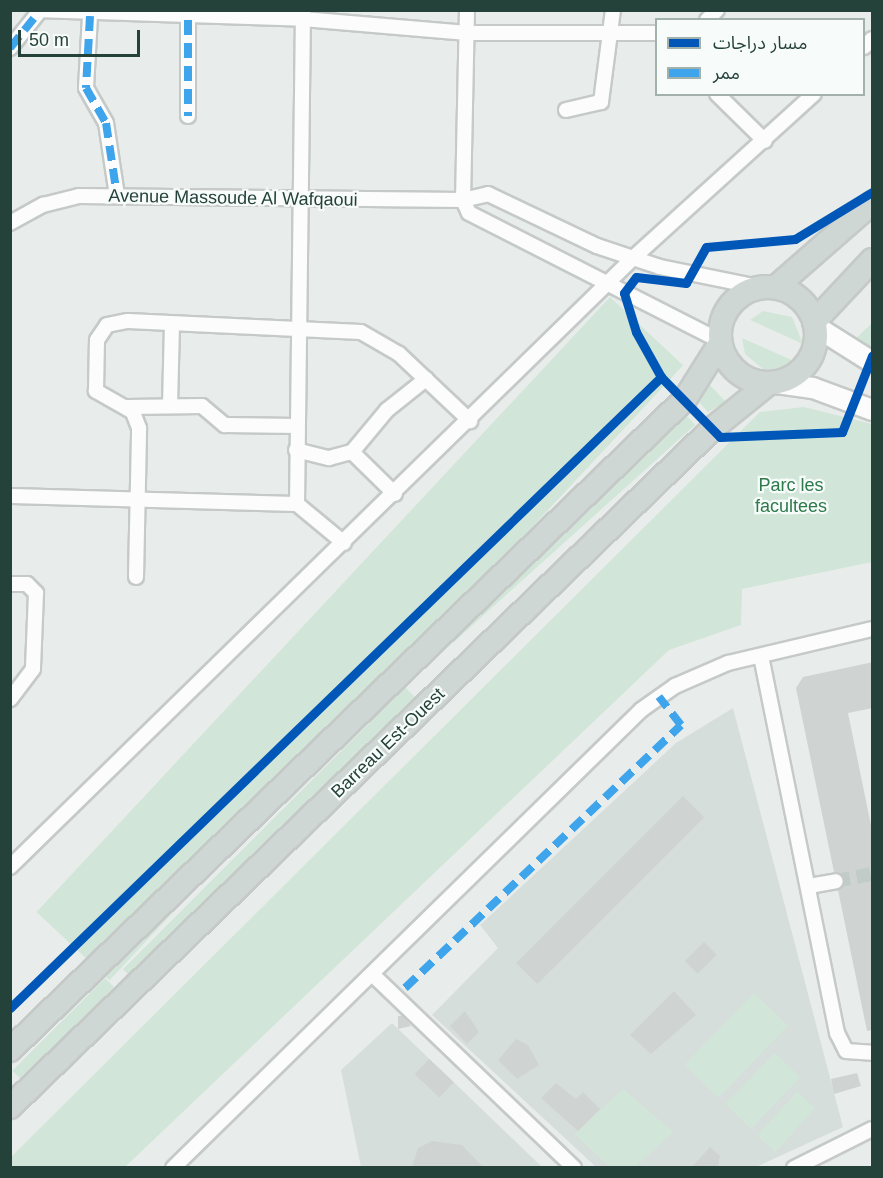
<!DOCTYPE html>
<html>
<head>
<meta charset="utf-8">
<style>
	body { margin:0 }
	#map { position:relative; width:883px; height:1178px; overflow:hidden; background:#e8edeb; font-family:Arial,"Noto Sans Arabic",sans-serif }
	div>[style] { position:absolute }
	.built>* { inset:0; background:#d6dedb }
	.green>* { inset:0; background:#d1e6d8; transform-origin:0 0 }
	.building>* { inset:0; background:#cfd4d2; transform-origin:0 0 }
	.street-tunnel>* { height:14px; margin-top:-7px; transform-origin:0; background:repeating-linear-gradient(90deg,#c1cbc8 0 14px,transparent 0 21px) }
	.roads { filter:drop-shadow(2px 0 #c5cac8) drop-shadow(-2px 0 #c5cac8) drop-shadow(0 2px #c5cac8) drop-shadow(0 -2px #c5cac8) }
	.street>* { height:14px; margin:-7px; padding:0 7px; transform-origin:7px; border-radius:7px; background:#fcfcfc }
	.secondary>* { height:20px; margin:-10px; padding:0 10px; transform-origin:10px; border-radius:10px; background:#fcfcfc }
	.primary>* { height:22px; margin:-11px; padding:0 11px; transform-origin:11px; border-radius:11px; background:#cfd7d5 }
	.primary>.ring { margin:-11px; padding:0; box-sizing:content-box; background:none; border:22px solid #cfd7d5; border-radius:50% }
	.quiet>* { height:8px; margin-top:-4px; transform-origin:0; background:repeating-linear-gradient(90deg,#3ea4ec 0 15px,transparent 0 23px) }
	.cycleway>* { height:9px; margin:-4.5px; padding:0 4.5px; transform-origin:4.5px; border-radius:4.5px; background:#0057b8 }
	span { translate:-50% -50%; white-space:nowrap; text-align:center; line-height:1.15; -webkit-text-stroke:4.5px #f7fbf9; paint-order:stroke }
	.street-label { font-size:18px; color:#24423a }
	.park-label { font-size:18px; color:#2d7a4b }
	.frame { position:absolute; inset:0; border:12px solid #24423a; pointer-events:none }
	.legend { position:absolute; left:655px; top:18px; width:210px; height:78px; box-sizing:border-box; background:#f7fbf9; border:2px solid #a3b1ad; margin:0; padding:8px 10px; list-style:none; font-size:18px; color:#24423a }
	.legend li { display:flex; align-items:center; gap:12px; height:30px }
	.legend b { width:30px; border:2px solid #a3b1ad }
	.scale { position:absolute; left:18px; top:30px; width:122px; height:27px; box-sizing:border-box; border:3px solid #24423a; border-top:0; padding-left:8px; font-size:18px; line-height:21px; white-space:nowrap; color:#24423a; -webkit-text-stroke:4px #f7fbf9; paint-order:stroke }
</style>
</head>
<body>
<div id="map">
	<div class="built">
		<i style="clip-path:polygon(733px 708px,843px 1127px,756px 1167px,596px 1167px,432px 1015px,498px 948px,480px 925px,676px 743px)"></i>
		<i style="clip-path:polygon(392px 1023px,542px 1167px,361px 1167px,341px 1070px)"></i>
	</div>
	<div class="green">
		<i style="left:610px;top:297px;width:100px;height:841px;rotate:43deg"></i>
		<i style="clip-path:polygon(763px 311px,792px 317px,803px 344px,750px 320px)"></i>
		<i style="clip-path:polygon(872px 323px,872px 352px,852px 342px)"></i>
		<i style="clip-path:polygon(742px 338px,794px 361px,780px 369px,763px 369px,745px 354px)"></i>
		<i style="clip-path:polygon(709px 384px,726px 402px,708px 412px,699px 402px)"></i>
		<i style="clip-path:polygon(804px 407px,872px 424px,872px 562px,742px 589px,741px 625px,669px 650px,125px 1167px,11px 1167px,11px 1157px,760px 412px)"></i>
		<i style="left:687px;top:416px;width:12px;height:372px;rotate:48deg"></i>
		<i style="left:405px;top:687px;width:14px;height:399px;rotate:45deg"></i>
		<i style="left:105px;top:978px;width:13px;height:131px;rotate:45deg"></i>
		<i style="left:754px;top:993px;width:47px;height:100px;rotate:44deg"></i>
		<i style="left:775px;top:1053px;width:35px;height:71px;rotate:44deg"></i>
		<i style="clip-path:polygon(623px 1089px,673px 1132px,635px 1167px,609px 1167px,575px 1134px)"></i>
		<i style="left:797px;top:1092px;width:24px;height:59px;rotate:42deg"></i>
	</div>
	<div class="building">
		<i style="clip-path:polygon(873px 662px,873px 708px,848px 713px,873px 835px,873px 1030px,867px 1031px,838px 890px,845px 879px,834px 872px,796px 688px,803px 677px)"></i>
		<i style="left:683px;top:796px;width:30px;height:236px;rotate:45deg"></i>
		<i style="left:704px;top:942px;width:18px;height:27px;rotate:45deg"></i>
		<i style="clip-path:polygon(674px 991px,696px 1015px,651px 1054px,630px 1035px)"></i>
		<i style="clip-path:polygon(465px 1011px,479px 1032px,467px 1044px,450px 1026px)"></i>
		<i style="clip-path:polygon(398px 1016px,403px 1016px,411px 1026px,398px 1029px)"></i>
		<i style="clip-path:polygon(516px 1039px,528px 1045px,539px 1065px,517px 1079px,498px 1060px)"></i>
		<i style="left:429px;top:1059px;width:34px;height:21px;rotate:43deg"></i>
		<i style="clip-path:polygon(857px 1073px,861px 1086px,834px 1094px,831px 1079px)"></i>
		<i style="clip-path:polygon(556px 1083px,576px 1099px,583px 1092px,600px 1109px,578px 1131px,541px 1098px)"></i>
		<i style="clip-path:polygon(432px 1141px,462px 1145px,483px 1167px,412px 1167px,418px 1148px)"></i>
		<i style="clip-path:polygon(710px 1147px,720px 1156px,718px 1167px,692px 1167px)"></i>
	</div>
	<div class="street-tunnel">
		<i style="left:836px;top:881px;width:37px;rotate:-11deg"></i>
	</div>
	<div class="roads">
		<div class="street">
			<i style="left:36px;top:10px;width:267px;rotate:1.9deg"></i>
			<i style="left:303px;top:19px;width:165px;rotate:4.9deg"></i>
			<i style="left:467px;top:33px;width:189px"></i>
			<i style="left:467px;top:10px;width:190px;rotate:91.2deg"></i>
			<i style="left:463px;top:200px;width:14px;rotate:65deg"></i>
			<i style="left:469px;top:213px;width:280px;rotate:27deg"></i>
			<i style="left:90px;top:16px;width:72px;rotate:93.2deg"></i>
			<i style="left:86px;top:88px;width:40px;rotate:60.3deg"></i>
			<i style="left:106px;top:123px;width:74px;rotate:81.4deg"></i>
			<i style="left:188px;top:20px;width:96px;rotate:90deg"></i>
			<i style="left:707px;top:20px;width:14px;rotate:-45deg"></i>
			<i style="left:864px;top:47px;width:11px;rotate:-45deg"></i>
			<i style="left:10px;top:48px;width:45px;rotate:-51.3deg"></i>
			<i style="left:717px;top:94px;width:67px;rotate:44.4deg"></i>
			<i style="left:566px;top:110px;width:36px;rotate:-13deg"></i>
			<i style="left:601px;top:102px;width:93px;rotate:-82.6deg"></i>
			<i style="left:10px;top:223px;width:38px;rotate:-29deg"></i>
			<i style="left:43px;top:205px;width:37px;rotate:-14deg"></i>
			<i style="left:79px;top:196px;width:384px;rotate:0.6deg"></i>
			<i style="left:463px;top:200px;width:26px;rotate:-13deg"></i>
			<i style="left:488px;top:194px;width:121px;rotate:25.5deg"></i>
			<i style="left:597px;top:246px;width:66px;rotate:18.4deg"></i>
			<i style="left:660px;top:267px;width:100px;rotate:11.5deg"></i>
			<i style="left:170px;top:406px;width:82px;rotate:-88.6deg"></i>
			<i style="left:128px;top:407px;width:74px;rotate:-0.8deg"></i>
			<i style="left:202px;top:406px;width:30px;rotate:40deg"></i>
			<i style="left:225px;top:425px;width:72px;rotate:0.8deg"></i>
			<i style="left:296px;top:450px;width:34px;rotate:14deg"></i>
			<i style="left:329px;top:458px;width:24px;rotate:-15deg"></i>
			<i style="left:352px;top:452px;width:55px;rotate:-50.2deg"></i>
			<i style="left:387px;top:410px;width:50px;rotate:-38.5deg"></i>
			<i style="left:352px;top:452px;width:60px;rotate:44.3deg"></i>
			<i style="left:10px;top:496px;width:287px;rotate:1.6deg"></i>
			<i style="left:297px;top:504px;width:61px;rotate:39.7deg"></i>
			<i style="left:297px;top:504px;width:491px;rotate:-89.3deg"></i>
			<i style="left:136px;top:577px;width:149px;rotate:-88.8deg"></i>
			<i style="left:139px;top:428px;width:17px;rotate:-111deg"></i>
			<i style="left:133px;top:412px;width:43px;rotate:-150.4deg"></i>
			<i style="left:96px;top:391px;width:51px;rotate:-88.9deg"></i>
			<i style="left:97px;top:340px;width:18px;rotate:-56deg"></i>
			<i style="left:107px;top:325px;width:21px;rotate:-11deg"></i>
			<i style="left:128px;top:321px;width:233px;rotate:2.7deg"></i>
			<i style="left:361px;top:332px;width:44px;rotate:30.1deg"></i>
			<i style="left:399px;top:354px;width:98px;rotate:43.3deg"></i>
			<i style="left:10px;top:584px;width:17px"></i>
			<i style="left:27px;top:584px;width:13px;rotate:45deg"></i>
			<i style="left:36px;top:593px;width:76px;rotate:92.3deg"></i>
			<i style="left:33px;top:669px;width:38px;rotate:127deg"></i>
			<i style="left:761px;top:656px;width:385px;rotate:78.6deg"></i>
			<i style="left:837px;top:1033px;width:20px;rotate:63deg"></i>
			<i style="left:846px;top:1051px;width:26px;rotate:4deg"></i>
			<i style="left:10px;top:867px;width:871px;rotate:-44.35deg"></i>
			<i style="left:633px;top:258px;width:244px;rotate:-42.2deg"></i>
			<i style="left:809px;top:886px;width:27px;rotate:-10deg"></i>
			<i style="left:372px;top:974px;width:280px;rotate:43.8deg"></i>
			<i style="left:173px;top:1168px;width:655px;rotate:-44.38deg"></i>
			<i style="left:641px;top:710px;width:42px;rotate:-35.2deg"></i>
			<i style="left:675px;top:686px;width:58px;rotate:-23.5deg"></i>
			<i style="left:728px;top:663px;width:148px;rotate:-13.3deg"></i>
			<i style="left:794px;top:1168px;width:87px;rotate:-26.6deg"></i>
		</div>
		<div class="secondary">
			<i style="left:815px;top:326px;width:67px;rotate:32.3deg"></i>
			<i style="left:777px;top:383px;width:36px;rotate:8deg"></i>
			<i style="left:813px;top:388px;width:63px;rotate:20.4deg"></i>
		</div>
		<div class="primary">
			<i class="ring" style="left:720px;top:287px;width:74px;height:74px"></i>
			<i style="left:776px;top:287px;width:128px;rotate:-41.2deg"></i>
			<i style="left:814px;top:322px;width:85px;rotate:-46.9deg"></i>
			<i style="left:10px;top:1050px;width:938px;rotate:-43.96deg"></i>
			<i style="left:685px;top:399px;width:64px;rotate:-57.8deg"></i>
			<i style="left:10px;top:1107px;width:976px;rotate:-44deg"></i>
			<i style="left:712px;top:429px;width:73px;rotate:-38.9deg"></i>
		</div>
	</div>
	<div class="quiet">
		<i style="left:90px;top:16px;width:72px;rotate:93.2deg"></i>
		<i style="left:86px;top:88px;width:40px;rotate:60.3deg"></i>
		<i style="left:106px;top:123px;width:74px;rotate:81.4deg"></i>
		<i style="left:188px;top:20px;width:96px;rotate:90deg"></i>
		<i style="left:10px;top:48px;width:45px;rotate:-51.3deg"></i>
		<i style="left:405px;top:988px;width:381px;rotate:-43.6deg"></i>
		<i style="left:681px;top:725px;width:36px;rotate:-128deg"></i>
	</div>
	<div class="cycleway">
		<i style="left:872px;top:192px;width:90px;rotate:148.6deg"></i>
		<i style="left:795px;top:239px;width:89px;rotate:174.9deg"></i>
		<i style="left:706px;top:247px;width:41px;rotate:119.1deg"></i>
		<i style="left:686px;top:283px;width:50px;rotate:-173.2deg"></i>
		<i style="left:636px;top:277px;width:20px;rotate:127deg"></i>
		<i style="left:624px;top:293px;width:41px;rotate:72.9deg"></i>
		<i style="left:636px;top:332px;width:51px;rotate:60.9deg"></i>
		<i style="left:661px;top:377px;width:84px;rotate:45.5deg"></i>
		<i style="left:720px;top:437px;width:122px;rotate:-2.3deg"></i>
		<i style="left:842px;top:432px;width:82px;rotate:-68.5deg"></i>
		<i style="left:10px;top:1008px;width:907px;rotate:-44.11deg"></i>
	</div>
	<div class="street-label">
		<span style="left:233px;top:198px;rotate:1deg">Avenue Massoude Al Wafqaoui</span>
		<span style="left:388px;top:743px;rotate:-44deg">Barreau Est-Ouest</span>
	</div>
	<div class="park-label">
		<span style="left:791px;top:496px">Parc les<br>facultees</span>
	</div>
	<div class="frame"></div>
	<ul class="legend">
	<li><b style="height:8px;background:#0057b8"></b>مسار دراجات</li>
	<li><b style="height:8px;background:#3ea4ec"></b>ممر</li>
	</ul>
	<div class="scale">50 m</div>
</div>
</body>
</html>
